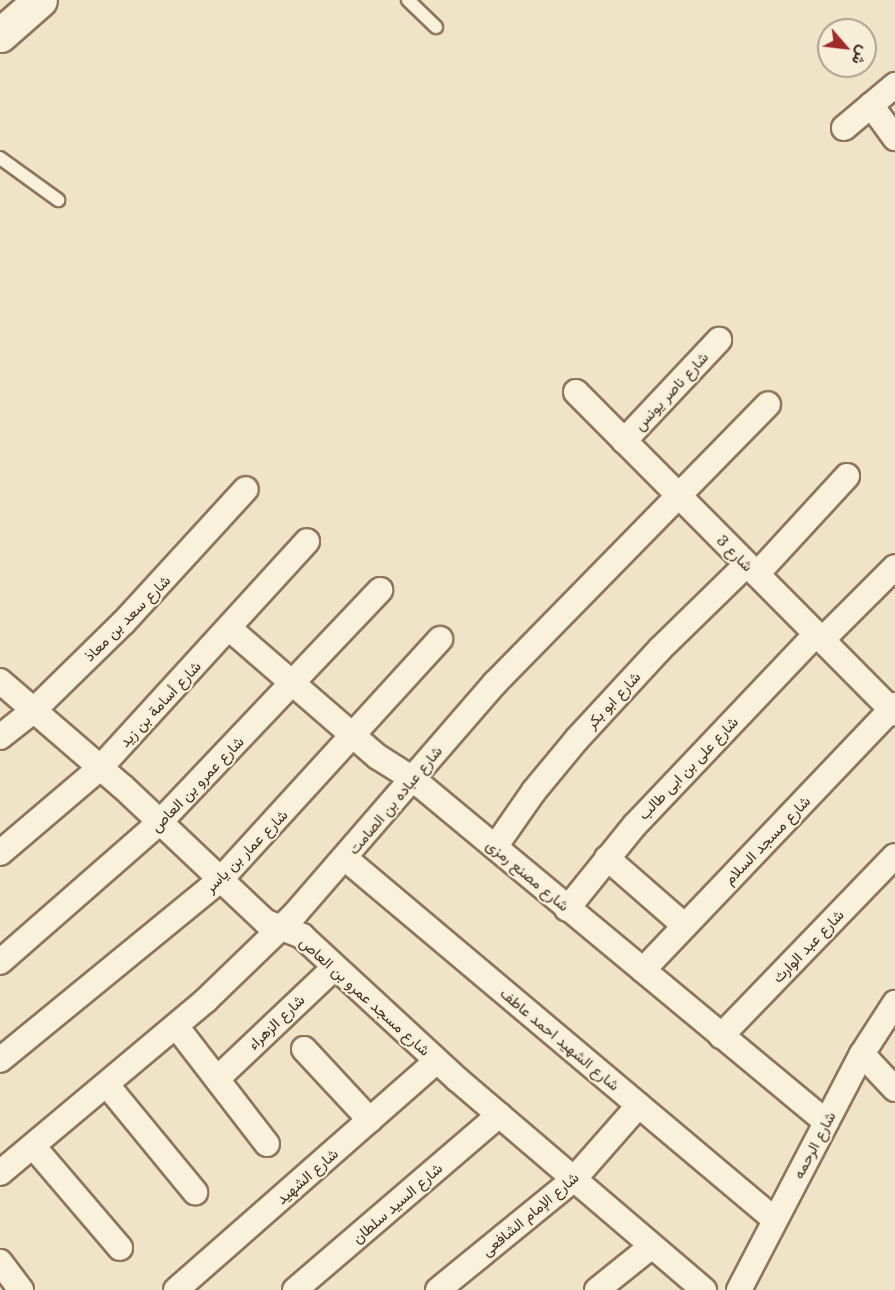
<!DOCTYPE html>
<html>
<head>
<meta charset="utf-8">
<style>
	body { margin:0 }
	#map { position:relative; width:895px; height:1290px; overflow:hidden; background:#f0e4c8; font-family:"Libre Baskerville",Vazirmatn,serif }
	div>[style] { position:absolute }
	.roads { filter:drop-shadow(2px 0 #8d765c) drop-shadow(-2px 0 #8d765c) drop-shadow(0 2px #8d765c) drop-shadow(0 -2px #8d765c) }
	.service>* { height:12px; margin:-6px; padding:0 6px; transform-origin:6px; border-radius:6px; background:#faf1dc }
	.minor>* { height:24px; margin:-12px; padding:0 12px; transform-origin:12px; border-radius:12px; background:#faf1dc }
	.secondary>* { height:33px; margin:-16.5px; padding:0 16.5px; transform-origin:16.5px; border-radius:16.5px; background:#faf1dc }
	span { translate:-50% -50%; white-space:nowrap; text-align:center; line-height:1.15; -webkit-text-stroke:4.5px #f7eed8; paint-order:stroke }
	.street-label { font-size:15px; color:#3d2e20 }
	.north { position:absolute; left:817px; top:18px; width:60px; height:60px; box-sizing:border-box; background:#f7eed8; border:2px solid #ada18e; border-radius:50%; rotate:118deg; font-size:16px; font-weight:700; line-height:24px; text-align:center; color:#3d2e20 }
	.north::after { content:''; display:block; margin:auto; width:21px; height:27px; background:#9e2a2b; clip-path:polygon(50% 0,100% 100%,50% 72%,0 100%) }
</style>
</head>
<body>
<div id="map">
	<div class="roads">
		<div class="service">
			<i style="left:408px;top:0;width:39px;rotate:44deg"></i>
			<i style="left:0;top:158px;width:72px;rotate:35.9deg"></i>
		</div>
		<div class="minor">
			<i style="left:871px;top:105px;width:41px;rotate:54deg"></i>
			<i style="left:844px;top:128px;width:67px;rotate:-40.1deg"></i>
			<i style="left:576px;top:392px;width:453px;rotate:45.2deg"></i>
			<i style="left:624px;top:441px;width:139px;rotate:-46.8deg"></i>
			<i style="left:757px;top:574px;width:133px;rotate:-47.4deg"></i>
			<i style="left:230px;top:629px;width:196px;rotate:40.9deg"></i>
			<i style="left:378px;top:757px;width:41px;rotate:32.2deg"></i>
			<i style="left:413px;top:779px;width:537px;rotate:39.71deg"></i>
			<i style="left:822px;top:640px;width:103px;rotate:-45deg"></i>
			<i style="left:0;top:681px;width:162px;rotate:40.8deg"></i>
			<i style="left:123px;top:787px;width:197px;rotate:43.4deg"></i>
			<i style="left:266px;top:922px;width:39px;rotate:21deg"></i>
			<i style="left:302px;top:936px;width:211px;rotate:42.7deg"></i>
			<i style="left:457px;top:1079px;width:325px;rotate:40.5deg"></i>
			<i style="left:0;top:737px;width:42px;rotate:-38.2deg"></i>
			<i style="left:33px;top:711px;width:127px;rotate:-44.4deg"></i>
			<i style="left:124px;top:622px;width:180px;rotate:-47.5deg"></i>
			<i style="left:495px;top:847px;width:68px;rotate:-55.1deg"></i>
			<i style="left:534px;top:791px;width:67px;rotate:-50.4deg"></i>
			<i style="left:577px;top:739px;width:122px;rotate:-47.3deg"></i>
			<i style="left:660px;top:649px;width:120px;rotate:-44.3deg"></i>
			<i style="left:0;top:853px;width:131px;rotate:-40.4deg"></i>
			<i style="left:100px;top:768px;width:307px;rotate:-47.6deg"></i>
			<i style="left:607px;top:858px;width:103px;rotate:41.1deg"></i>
			<i style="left:346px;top:859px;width:559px;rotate:40.07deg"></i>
			<i style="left:567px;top:909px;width:107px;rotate:-51.1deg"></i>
			<i style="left:634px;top:826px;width:265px;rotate:-46.5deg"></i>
			<i style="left:0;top:962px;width:213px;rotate:-41.2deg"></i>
			<i style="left:160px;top:822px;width:320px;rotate:-46.5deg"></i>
			<i style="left:643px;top:970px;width:366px;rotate:-46.4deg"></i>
			<i style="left:176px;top:1026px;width:149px;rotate:52.4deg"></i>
			<i style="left:721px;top:1036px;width:250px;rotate:-46deg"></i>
			<i style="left:304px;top:1049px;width:97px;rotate:47.1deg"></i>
			<i style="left:862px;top:1054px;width:48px;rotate:46.7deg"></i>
			<i style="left:0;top:1060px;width:286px;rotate:-39.3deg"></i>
			<i style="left:221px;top:879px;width:325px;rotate:-47.6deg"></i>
			<i style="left:218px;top:1078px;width:161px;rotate:-43.5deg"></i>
			<i style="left:107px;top:1085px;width:139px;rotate:50.6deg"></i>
			<i style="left:33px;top:1146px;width:134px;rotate:49.5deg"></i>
			<i style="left:0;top:1173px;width:269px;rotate:-40deg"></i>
			<i style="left:206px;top:1000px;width:122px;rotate:-44deg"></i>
			<i style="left:294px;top:915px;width:307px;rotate:-49.1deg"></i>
			<i style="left:495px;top:683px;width:390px;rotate:-45.6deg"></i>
			<i style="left:0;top:1262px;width:35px;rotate:53deg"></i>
			<i style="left:176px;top:1290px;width:347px;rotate:-41.3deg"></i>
			<i style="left:295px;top:1290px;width:269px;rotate:-40.6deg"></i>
			<i style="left:438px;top:1290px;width:176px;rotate:-39.2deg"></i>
			<i style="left:574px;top:1179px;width:98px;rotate:-48.7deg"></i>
			<i style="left:597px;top:1290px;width:70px;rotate:-38.7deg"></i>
			<i style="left:739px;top:1290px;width:266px;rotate:-62.5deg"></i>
			<i style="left:862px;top:1054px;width:61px;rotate:-57.1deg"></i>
		</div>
		<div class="secondary">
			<i style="left:0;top:35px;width:53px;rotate:-41.2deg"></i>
		</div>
	</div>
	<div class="street-label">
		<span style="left:671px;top:391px;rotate:-47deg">شارع ناصر يونس</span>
		<span style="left:735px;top:553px;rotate:45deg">شارع 3</span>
		<span style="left:127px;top:618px;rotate:-45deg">شارع سعد بن معاذ</span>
		<span style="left:613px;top:700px;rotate:-47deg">شارع ابو بكر</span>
		<span style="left:160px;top:704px;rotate:-47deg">شارع أسامة بن زيد</span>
		<span style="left:688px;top:768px;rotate:-46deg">شارع على بن ابى طالب</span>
		<span style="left:197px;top:784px;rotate:-46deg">شارع عمرو بن العاص</span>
		<span style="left:395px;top:800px;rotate:-50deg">شارع عباده بن الصامت</span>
		<span style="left:767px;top:840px;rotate:-46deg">شارع مسجد السلام</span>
		<span style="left:246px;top:851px;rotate:-45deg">شارع عمار بن ياسر</span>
		<span style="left:528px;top:875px;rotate:40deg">شارع مصنع رمزى</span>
		<span style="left:808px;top:946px;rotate:-46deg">شارع عبد الوارث</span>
		<span style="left:365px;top:996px;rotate:42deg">شارع مسجد عمرو بن العاص</span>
		<span style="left:276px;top:1022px;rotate:-44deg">شارع الزهراء</span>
		<span style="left:560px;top:1039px;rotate:40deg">شارع الشهيد احمد عاطف</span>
		<span style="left:814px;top:1145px;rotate:-62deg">شارع الرحمه</span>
		<span style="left:307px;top:1176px;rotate:-41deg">شارع الشهيد</span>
		<span style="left:397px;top:1203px;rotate:-41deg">شارع السيد سلطان</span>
		<span style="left:530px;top:1214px;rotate:-40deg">شارع الإمام الشافعى</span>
	</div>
	<div class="north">ش</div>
</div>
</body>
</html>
